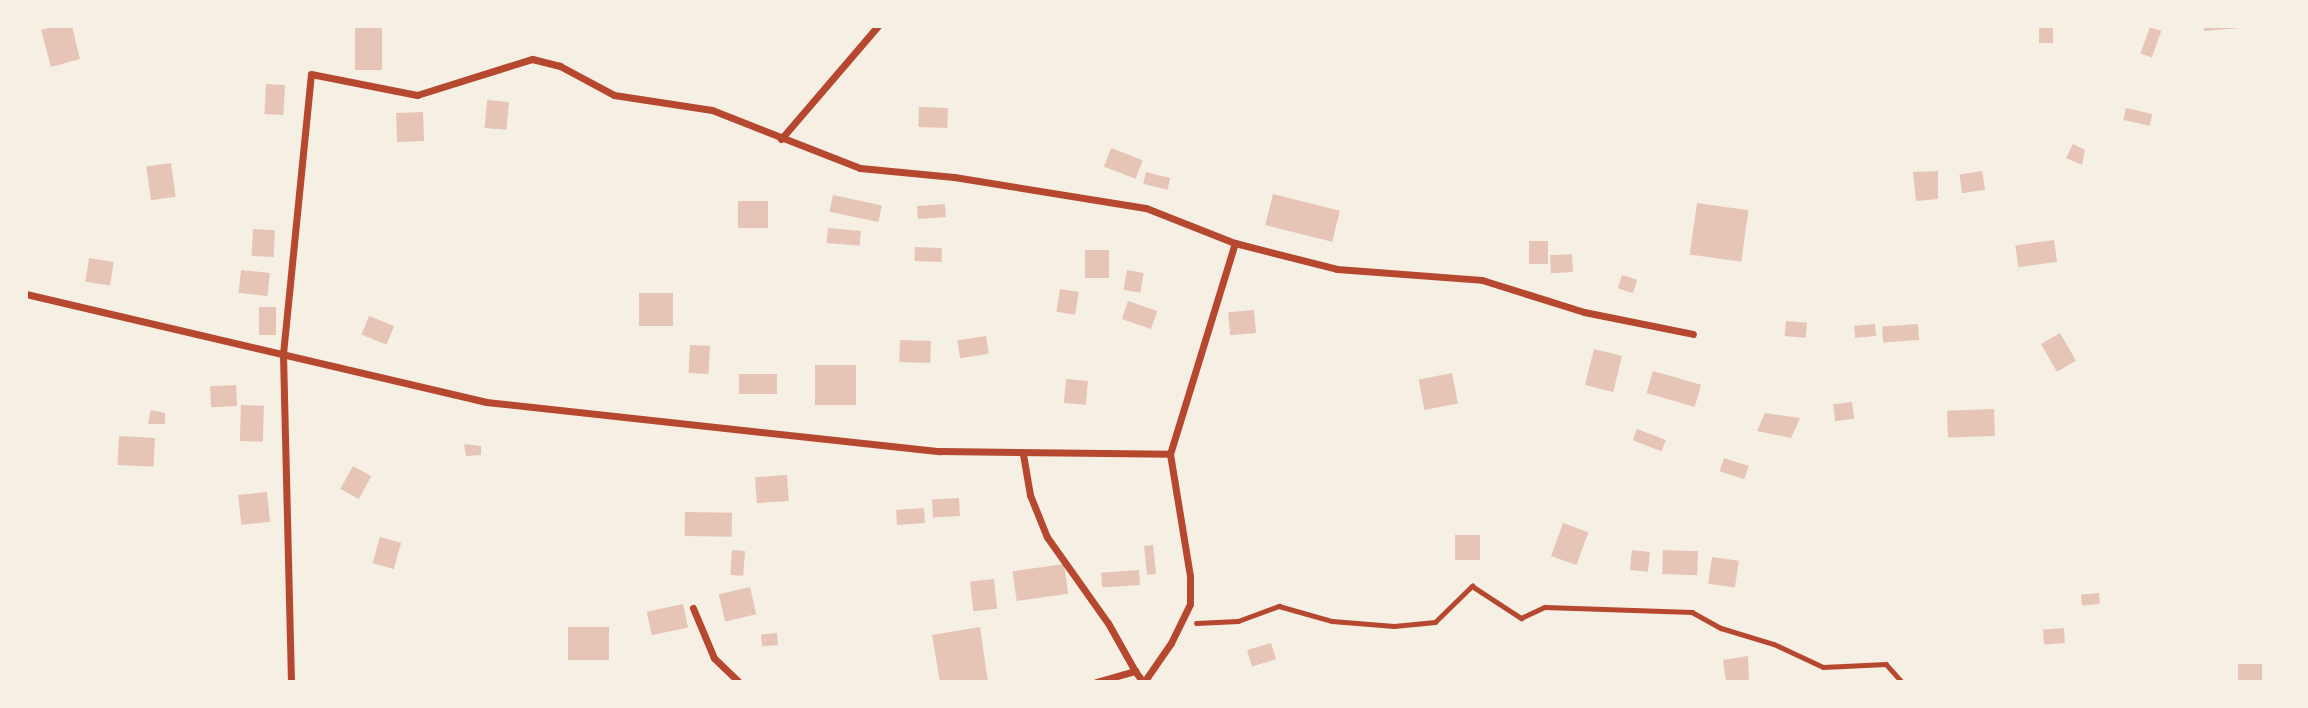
<!DOCTYPE html>
<html>
<head>
<meta charset="utf-8">
<style>
	body { margin:0 }
	#map { position:relative; width:2308px; height:708px; overflow:hidden; background:#f6efe4; font-family:"Libre Baskerville",serif }
	div>[style] { position:absolute }
	.building>* { inset:0; background:#e6c5b7; transform-origin:0 0 }
	.path>* { height:4.5px; margin:-2.25px; padding:0 2.25px; transform-origin:2.25px; border-radius:2.25px; background:#b5482f }
	.minor>* { height:7px; margin:-3.5px; padding:0 3.5px; transform-origin:3.5px; border-radius:3.5px; background:#b5482f }
	span { translate:-50% -50%; white-space:nowrap; text-align:center; line-height:1.15; -webkit-text-stroke:7px #f6efe4; paint-order:stroke }
	.frame { position:absolute; inset:0; border:28px solid #f6efe4; pointer-events:none }
</style>
</head>
<body>
<div id="map">
	<div class="building">
		<i style="clip-path:polygon(56px 26px,72px 26px,80px 59px,51px 67px,41px 30px)"></i>
		<i style="left:355px;top:26px;width:27px;height:44px"></i>
		<i style="left:2039px;top:26px;width:14px;height:17px"></i>
		<i style="clip-path:polygon(2204px 26px,2241px 26px,2241px 28px,2204px 31px)"></i>
		<i style="left:2150px;top:27px;width:12px;height:28px;rotate:20deg"></i>
		<i style="left:266px;top:84px;width:19px;height:30px;rotate:3deg"></i>
		<i style="left:487px;top:100px;width:22px;height:28px;rotate:5deg"></i>
		<i style="left:919px;top:107px;width:29px;height:20px;rotate:2deg"></i>
		<i style="left:2126px;top:108px;width:27px;height:12px;rotate:13deg"></i>
		<i style="left:423px;top:112px;width:29px;height:27px;rotate:88deg"></i>
		<i style="clip-path:polygon(2073px 144px,2085px 150px,2082px 165px,2066px 158px)"></i>
		<i style="left:1111px;top:148px;width:34px;height:20px;rotate:21deg"></i>
		<i style="left:171px;top:163px;width:34px;height:25px;rotate:82deg"></i>
		<i style="clip-path:polygon(1938px 171px,1938px 199px,1916px 201px,1913px 172px)"></i>
		<i style="left:1982px;top:171px;width:19px;height:23px;rotate:81deg"></i>
		<i style="left:1146px;top:172px;width:25px;height:12px;rotate:14deg"></i>
		<i style="left:1273px;top:194px;width:69px;height:32px;rotate:14deg"></i>
		<i style="left:833px;top:195px;width:50px;height:17px;rotate:12deg"></i>
		<i style="left:738px;top:201px;width:30px;height:27px"></i>
		<i style="left:1697px;top:203px;width:52px;height:52px;rotate:8deg"></i>
		<i style="left:945px;top:204px;width:13px;height:28px;rotate:86deg"></i>
		<i style="left:828px;top:228px;width:33px;height:15px;rotate:5deg"></i>
		<i style="left:253px;top:229px;width:22px;height:27px;rotate:3deg"></i>
		<i style="left:2054px;top:240px;width:22px;height:39px;rotate:82deg"></i>
		<i style="left:1529px;top:241px;width:19px;height:23px"></i>
		<i style="left:915px;top:247px;width:27px;height:14px;rotate:2deg"></i>
		<i style="left:1085px;top:250px;width:24px;height:28px"></i>
		<i style="left:1572px;top:254px;width:18px;height:22px;rotate:87deg"></i>
		<i style="left:89px;top:258px;width:25px;height:24px;rotate:9deg"></i>
		<i style="left:241px;top:270px;width:29px;height:23px;rotate:6deg"></i>
		<i style="left:1127px;top:270px;width:17px;height:20px;rotate:10deg"></i>
		<i style="left:1622px;top:275px;width:16px;height:14px;rotate:18deg"></i>
		<i style="left:1060px;top:289px;width:19px;height:23px;rotate:9deg"></i>
		<i style="left:639px;top:293px;width:34px;height:33px"></i>
		<i style="left:1128px;top:301px;width:31px;height:19px;rotate:19deg"></i>
		<i style="left:259px;top:307px;width:17px;height:28px"></i>
		<i style="left:1254px;top:310px;width:23px;height:26px;rotate:85deg"></i>
		<i style="left:369px;top:316px;width:27px;height:20px;rotate:22deg"></i>
		<i style="left:1786px;top:321px;width:21px;height:15px;rotate:5deg"></i>
		<i style="left:1875px;top:324px;width:12px;height:21px;rotate:85deg"></i>
		<i style="left:1918px;top:324px;width:16px;height:36px;rotate:86deg"></i>
		<i style="left:2060px;top:333px;width:32px;height:22px;rotate:60deg"></i>
		<i style="left:986px;top:336px;width:18px;height:29px;rotate:81deg"></i>
		<i style="left:900px;top:340px;width:31px;height:22px;rotate:2deg"></i>
		<i style="left:690px;top:345px;width:20px;height:28px;rotate:3deg"></i>
		<i style="left:1594px;top:349px;width:29px;height:37px;rotate:14deg"></i>
		<i style="left:815px;top:365px;width:41px;height:40px"></i>
		<i style="left:1653px;top:371px;width:50px;height:23px;rotate:16deg"></i>
		<i style="left:1452px;top:373px;width:31px;height:34px;rotate:79deg"></i>
		<i style="left:739px;top:374px;width:38px;height:20px"></i>
		<i style="left:1066px;top:379px;width:22px;height:24px;rotate:5deg"></i>
		<i style="left:236px;top:385px;width:21px;height:26px;rotate:87deg"></i>
		<i style="left:1852px;top:402px;width:17px;height:19px;rotate:83deg"></i>
		<i style="left:241px;top:405px;width:23px;height:36px;rotate:2deg"></i>
		<i style="left:1994px;top:409px;width:27px;height:47px;rotate:88deg"></i>
		<i style="clip-path:polygon(151px 410px,165px 413px,165px 424px,148px 424px)"></i>
		<i style="clip-path:polygon(1765px 413px,1800px 418px,1791px 438px,1757px 431px)"></i>
		<i style="left:1637px;top:429px;width:31px;height:12px;rotate:21deg"></i>
		<i style="left:119px;top:436px;width:36px;height:29px;rotate:3deg"></i>
		<i style="clip-path:polygon(464px 444px,481px 446px,481px 455px,466px 456px)"></i>
		<i style="left:1724px;top:458px;width:26px;height:14px;rotate:18deg"></i>
		<i style="left:353px;top:466px;width:21px;height:26px;rotate:29deg"></i>
		<i style="left:787px;top:475px;width:26px;height:32px;rotate:86deg"></i>
		<i style="left:267px;top:492px;width:30px;height:29px;rotate:84deg"></i>
		<i style="left:959px;top:498px;width:18px;height:27px;rotate:87deg"></i>
		<i style="left:924px;top:508px;width:15px;height:28px;rotate:86deg"></i>
		<i style="left:685px;top:512px;width:47px;height:24px;rotate:1deg"></i>
		<i style="left:1563px;top:523px;width:27px;height:35px;rotate:20deg"></i>
		<i style="left:1455px;top:535px;width:25px;height:25px"></i>
		<i style="left:380px;top:537px;width:22px;height:27px;rotate:16deg"></i>
		<i style="left:1153px;top:545px;width:29px;height:9px;rotate:84deg"></i>
		<i style="left:732px;top:550px;width:13px;height:25px;rotate:4deg"></i>
		<i style="left:1632px;top:550px;width:18px;height:20px;rotate:6deg"></i>
		<i style="left:1663px;top:550px;width:35px;height:24px;rotate:2deg"></i>
		<i style="left:1712px;top:557px;width:27px;height:27px;rotate:8deg"></i>
		<i style="left:1064px;top:564px;width:30px;height:52px;rotate:82deg"></i>
		<i style="left:1139px;top:570px;width:15px;height:38px;rotate:86deg"></i>
		<i style="left:994px;top:579px;width:30px;height:24px;rotate:84deg"></i>
		<i style="left:750px;top:587px;width:28px;height:32px;rotate:77deg"></i>
		<i style="left:2099px;top:593px;width:11px;height:18px;rotate:85deg"></i>
		<i style="left:683px;top:604px;width:24px;height:37px;rotate:78deg"></i>
		<i style="left:568px;top:627px;width:41px;height:33px"></i>
		<i style="clip-path:polygon(980px 627px,988px 682px,940px 682px,932px 635px)"></i>
		<i style="left:2064px;top:628px;width:15px;height:21px;rotate:86deg"></i>
		<i style="left:777px;top:633px;width:12px;height:16px;rotate:85deg"></i>
		<i style="left:1271px;top:643px;width:17px;height:25px;rotate:73deg"></i>
		<i style="clip-path:polygon(1748px 656px,1749px 682px,1726px 682px,1723px 660px)"></i>
		<i style="left:2238px;top:664px;width:24px;height:18px"></i>
	</div>
	<div class="path">
		<i style="left:1196px;top:623px;width:42px;rotate:-2.7deg"></i>
		<i style="left:1238px;top:621px;width:44px;rotate:-20.1deg"></i>
		<i style="left:1279px;top:606px;width:55px;rotate:15.8deg"></i>
		<i style="left:1332px;top:621px;width:62px;rotate:4.6deg"></i>
		<i style="left:1394px;top:626px;width:41px;rotate:-5.6deg"></i>
		<i style="left:1435px;top:622px;width:52px;rotate:-44.2deg"></i>
		<i style="left:1472px;top:586px;width:59px;rotate:33.1deg"></i>
		<i style="left:1521px;top:618px;width:26px;rotate:-25deg"></i>
		<i style="left:1545px;top:607px;width:147px;rotate:1.9deg"></i>
		<i style="left:1692px;top:612px;width:33px;rotate:29deg"></i>
		<i style="left:1721px;top:628px;width:55px;rotate:16.8deg"></i>
		<i style="left:1774px;top:644px;width:54px;rotate:25.1deg"></i>
		<i style="left:1823px;top:667px;width:63px;rotate:-2.7deg"></i>
		<i style="left:1886px;top:664px;width:24px;rotate:48deg"></i>
	</div>
	<div class="minor">
		<i style="left:781px;top:139px;width:149px;rotate:-49.4deg"></i>
		<i style="left:26px;top:294px;width:473px;rotate:13.2deg"></i>
		<i style="left:486px;top:402px;width:456px;rotate:6.2deg"></i>
		<i style="left:939px;top:451px;width:231px;rotate:0.7deg"></i>
		<i style="left:1023px;top:454px;width:42px;rotate:80.3deg"></i>
		<i style="left:1030px;top:495px;width:45px;rotate:68deg"></i>
		<i style="left:1047px;top:537px;width:105px;rotate:54.7deg"></i>
		<i style="left:1108px;top:623px;width:55px;rotate:60.6deg"></i>
		<i style="left:693px;top:608px;width:54px;rotate:67.2deg"></i>
		<i style="left:714px;top:658px;width:35px;rotate:44deg"></i>
		<i style="left:291px;top:682px;width:328px;rotate:-91.4deg"></i>
		<i style="left:283px;top:354px;width:281px;rotate:-84.3deg"></i>
		<i style="left:311px;top:74px;width:108px;rotate:11.2deg"></i>
		<i style="left:417px;top:95px;width:121px;rotate:-17.4deg"></i>
		<i style="left:532px;top:59px;width:29px;rotate:14deg"></i>
		<i style="left:560px;top:66px;width:61px;rotate:28.2deg"></i>
		<i style="left:614px;top:95px;width:99px;rotate:8.7deg"></i>
		<i style="left:712px;top:110px;width:159px;rotate:21.4deg"></i>
		<i style="left:860px;top:168px;width:94px;rotate:5.5deg"></i>
		<i style="left:954px;top:177px;width:194px;rotate:9.2deg"></i>
		<i style="left:1146px;top:208px;width:96px;rotate:21.5deg"></i>
		<i style="left:1235px;top:243px;width:105px;rotate:14.3deg"></i>
		<i style="left:1337px;top:269px;width:145px;rotate:4.3deg"></i>
		<i style="left:1482px;top:280px;width:107px;rotate:17.4deg"></i>
		<i style="left:1584px;top:312px;width:111px;rotate:11.4deg"></i>
		<i style="left:1096px;top:682px;width:41px;rotate:-15.8deg"></i>
		<i style="left:1135px;top:671px;width:14px;rotate:54deg"></i>
		<i style="left:1144px;top:682px;width:47px;rotate:-55.3deg"></i>
		<i style="left:1171px;top:643px;width:43px;rotate:-64deg"></i>
		<i style="left:1190px;top:604px;width:28px;rotate:-90deg"></i>
		<i style="left:1190px;top:576px;width:124px;rotate:-99.3deg"></i>
		<i style="left:1170px;top:454px;width:221px;rotate:-72.9deg"></i>
	</div>
	<div class="frame"></div>
</div>
</body>
</html>
